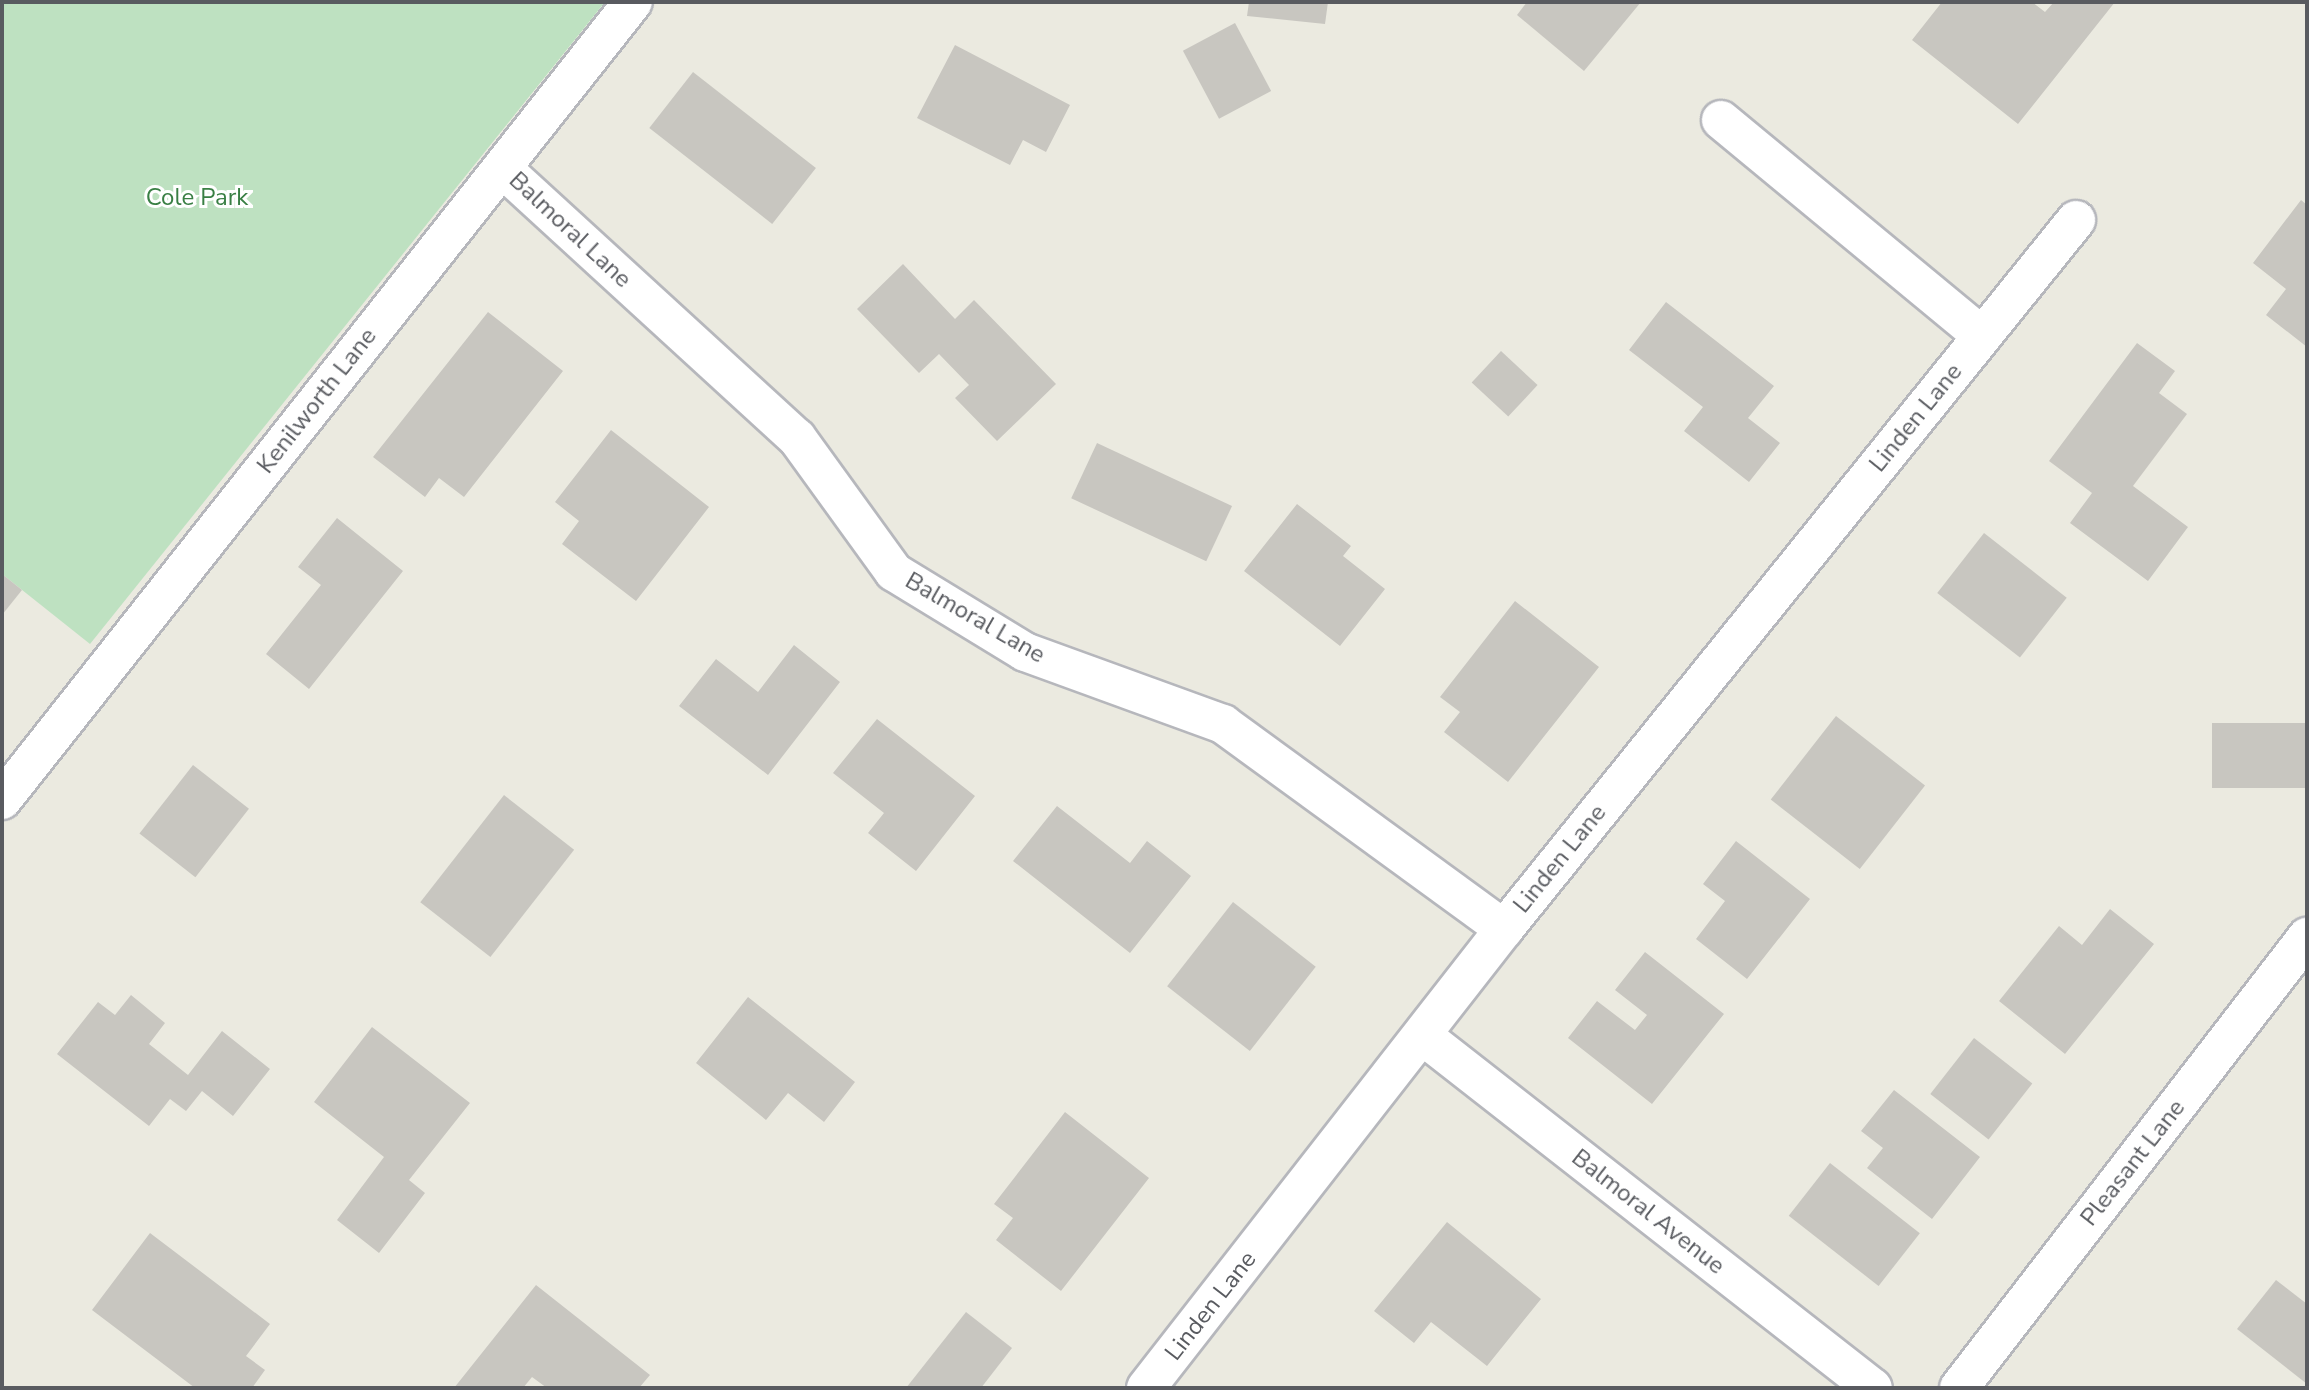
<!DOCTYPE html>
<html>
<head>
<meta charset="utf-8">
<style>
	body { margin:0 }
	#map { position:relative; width:2309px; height:1390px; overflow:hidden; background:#ebeae0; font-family:"Nunito Sans",sans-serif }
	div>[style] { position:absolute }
	.green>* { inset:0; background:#bee1c1 }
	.building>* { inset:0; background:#c8c6c0; transform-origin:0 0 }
	.roads { filter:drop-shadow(2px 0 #b6b7bc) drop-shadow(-2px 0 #b6b7bc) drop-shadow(0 2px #b6b7bc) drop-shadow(0 -2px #b6b7bc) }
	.street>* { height:38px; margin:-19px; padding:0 19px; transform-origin:19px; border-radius:19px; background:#fff }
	span { translate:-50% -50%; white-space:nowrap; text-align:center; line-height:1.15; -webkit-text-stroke:6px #fff; paint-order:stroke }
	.park-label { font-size:24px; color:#397f44 }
	.street-label { font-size:24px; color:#595b60 }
	.frame { position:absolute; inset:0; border:4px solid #595b60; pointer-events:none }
</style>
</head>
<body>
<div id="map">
	<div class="green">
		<i style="clip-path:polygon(2px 2px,605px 2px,90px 644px,2px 574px)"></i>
	</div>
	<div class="building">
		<i style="clip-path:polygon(1249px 2px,1328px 2px,1325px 24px,1247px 16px)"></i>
		<i style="clip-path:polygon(1527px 2px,1641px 2px,1584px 71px,1517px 15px)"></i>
		<i style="clip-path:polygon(1942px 2px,2032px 2px,2045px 12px,2054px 2px,2115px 2px,2018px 124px,1912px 40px)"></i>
		<i style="left:1235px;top:23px;width:77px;height:59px;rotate:62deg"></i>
		<i style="clip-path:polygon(955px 45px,1070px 105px,1046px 152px,1023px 140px,1010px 165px,917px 118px)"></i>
		<i style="left:693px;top:72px;width:156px;height:71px;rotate:38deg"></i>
		<i style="clip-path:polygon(2301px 200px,2307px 205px,2307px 347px,2266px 315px,2286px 289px,2253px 263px)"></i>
		<i style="clip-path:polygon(903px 264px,955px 319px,974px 300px,1056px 384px,997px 441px,955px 398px,969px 385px,939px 354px,919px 373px,857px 309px)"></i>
		<i style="clip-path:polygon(1666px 302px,1774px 386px,1748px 418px,1780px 443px,1749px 482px,1684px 431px,1703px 407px,1629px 350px)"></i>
		<i style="clip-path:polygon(488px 312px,563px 371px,464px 497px,439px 478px,425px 497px,373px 457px)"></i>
		<i style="clip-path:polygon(2137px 343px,2175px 371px,2159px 393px,2187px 414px,2133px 486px,2188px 527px,2148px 581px,2070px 523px,2092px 493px,2049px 461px)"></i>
		<i style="left:1501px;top:351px;width:50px;height:43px;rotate:43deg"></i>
		<i style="clip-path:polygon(611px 430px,709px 507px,636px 601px,562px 544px,579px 521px,555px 502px)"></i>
		<i style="left:1097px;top:443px;width:149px;height:61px;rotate:25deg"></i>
		<i style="clip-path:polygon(1297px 504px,1351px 546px,1343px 556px,1385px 589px,1340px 646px,1244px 571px)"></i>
		<i style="clip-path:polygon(337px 518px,403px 571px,309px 689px,266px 654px,321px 585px,298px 567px)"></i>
		<i style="left:1984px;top:533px;width:105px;height:76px;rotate:38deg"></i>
		<i style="clip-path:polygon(2px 574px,22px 590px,2px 615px)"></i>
		<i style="clip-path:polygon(1515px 601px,1599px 667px,1508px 782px,1444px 732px,1460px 712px,1440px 697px)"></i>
		<i style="clip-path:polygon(794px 645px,840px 682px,768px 775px,679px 706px,716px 659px,758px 692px)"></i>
		<i style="left:1836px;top:716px;width:113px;height:106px;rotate:38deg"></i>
		<i style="clip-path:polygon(877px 719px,975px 796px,916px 871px,868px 833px,884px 813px,833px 773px)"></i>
		<i style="left:2307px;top:723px;width:65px;height:95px;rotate:90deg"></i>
		<i style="left:193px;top:765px;width:71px;height:87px;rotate:38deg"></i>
		<i style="left:504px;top:795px;width:89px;height:136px;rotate:38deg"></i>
		<i style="clip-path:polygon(1057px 806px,1130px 863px,1147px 841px,1191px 876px,1130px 953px,1013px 861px)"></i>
		<i style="clip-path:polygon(1736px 841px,1810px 899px,1747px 979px,1696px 939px,1725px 901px,1703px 884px)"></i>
		<i style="left:1233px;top:902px;width:105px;height:107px;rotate:38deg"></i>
		<i style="clip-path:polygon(2110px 909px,2154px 944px,2065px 1054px,1999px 1001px,2059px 926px,2082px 945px)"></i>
		<i style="clip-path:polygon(1645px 952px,1724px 1014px,1652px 1104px,1568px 1038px,1597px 1001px,1635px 1030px,1647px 1015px,1615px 990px)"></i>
		<i style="clip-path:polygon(131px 995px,165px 1023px,149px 1044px,188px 1075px,222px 1031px,270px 1069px,233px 1116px,202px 1091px,186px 1111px,170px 1099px,149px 1126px,57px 1054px,98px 1002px,115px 1015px)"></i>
		<i style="clip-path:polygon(748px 997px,855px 1082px,824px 1122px,788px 1093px,766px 1120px,696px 1063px)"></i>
		<i style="clip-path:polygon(372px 1027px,470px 1103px,409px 1180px,425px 1193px,379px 1253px,337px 1220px,384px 1157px,314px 1102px)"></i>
		<i style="left:1974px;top:1038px;width:74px;height:71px;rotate:38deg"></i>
		<i style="clip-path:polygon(1894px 1090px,1980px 1157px,1932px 1219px,1867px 1168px,1883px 1148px,1861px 1131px)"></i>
		<i style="clip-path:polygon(1065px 1112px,1149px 1178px,1061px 1291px,996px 1240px,1013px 1218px,994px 1204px)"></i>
		<i style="left:1830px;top:1163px;width:114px;height:67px;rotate:38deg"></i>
		<i style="clip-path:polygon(1447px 1222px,1541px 1299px,1487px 1366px,1431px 1322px,1414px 1343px,1374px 1311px)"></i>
		<i style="clip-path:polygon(150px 1233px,270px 1324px,246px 1356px,265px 1370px,252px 1388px,195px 1388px,92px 1310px)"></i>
		<i style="clip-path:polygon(2276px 1280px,2307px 1304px,2307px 1384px,2237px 1329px)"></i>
		<i style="clip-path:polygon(536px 1285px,650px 1375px,639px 1388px,547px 1388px,532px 1377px,523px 1388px,454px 1388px)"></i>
		<i style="clip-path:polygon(966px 1312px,1012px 1348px,981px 1388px,906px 1388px)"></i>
	</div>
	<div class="roads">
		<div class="street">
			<i style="left:1721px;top:120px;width:339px;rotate:39.6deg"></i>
			<i style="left:502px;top:168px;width:400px;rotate:42.5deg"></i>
			<i style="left:797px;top:438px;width:165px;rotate:54.1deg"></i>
			<i style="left:894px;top:572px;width:153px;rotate:31.4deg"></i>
			<i style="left:1025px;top:652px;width:211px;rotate:20deg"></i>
			<i style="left:1223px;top:724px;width:348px;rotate:36.1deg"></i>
			<i style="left:2px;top:800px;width:1017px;rotate:-51.67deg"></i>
			<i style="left:1423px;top:1036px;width:571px;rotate:38.03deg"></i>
			<i style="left:1146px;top:1388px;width:582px;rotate:-52.05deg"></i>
			<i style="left:1504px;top:929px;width:911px;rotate:-51.1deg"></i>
			<i style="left:1959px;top:1388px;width:570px;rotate:-52.35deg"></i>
		</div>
	</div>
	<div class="park-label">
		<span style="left:197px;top:198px">Cole Park</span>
	</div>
	<div class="street-label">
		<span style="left:570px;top:230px;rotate:43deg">Balmoral Lane</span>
		<span style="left:317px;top:401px;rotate:-52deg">Kenilworth Lane</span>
		<span style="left:1916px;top:418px;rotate:-51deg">Linden Lane</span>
		<span style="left:975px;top:618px;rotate:30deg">Balmoral Lane</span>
		<span style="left:1560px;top:859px;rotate:-51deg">Linden Lane</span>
		<span style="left:2133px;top:1163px;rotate:-52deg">Pleasant Lane</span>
		<span style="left:1648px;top:1212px;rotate:38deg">Balmoral Avenue</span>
		<span style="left:1211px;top:1306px;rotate:-52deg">Linden Lane</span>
	</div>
	<div class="frame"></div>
</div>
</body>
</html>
